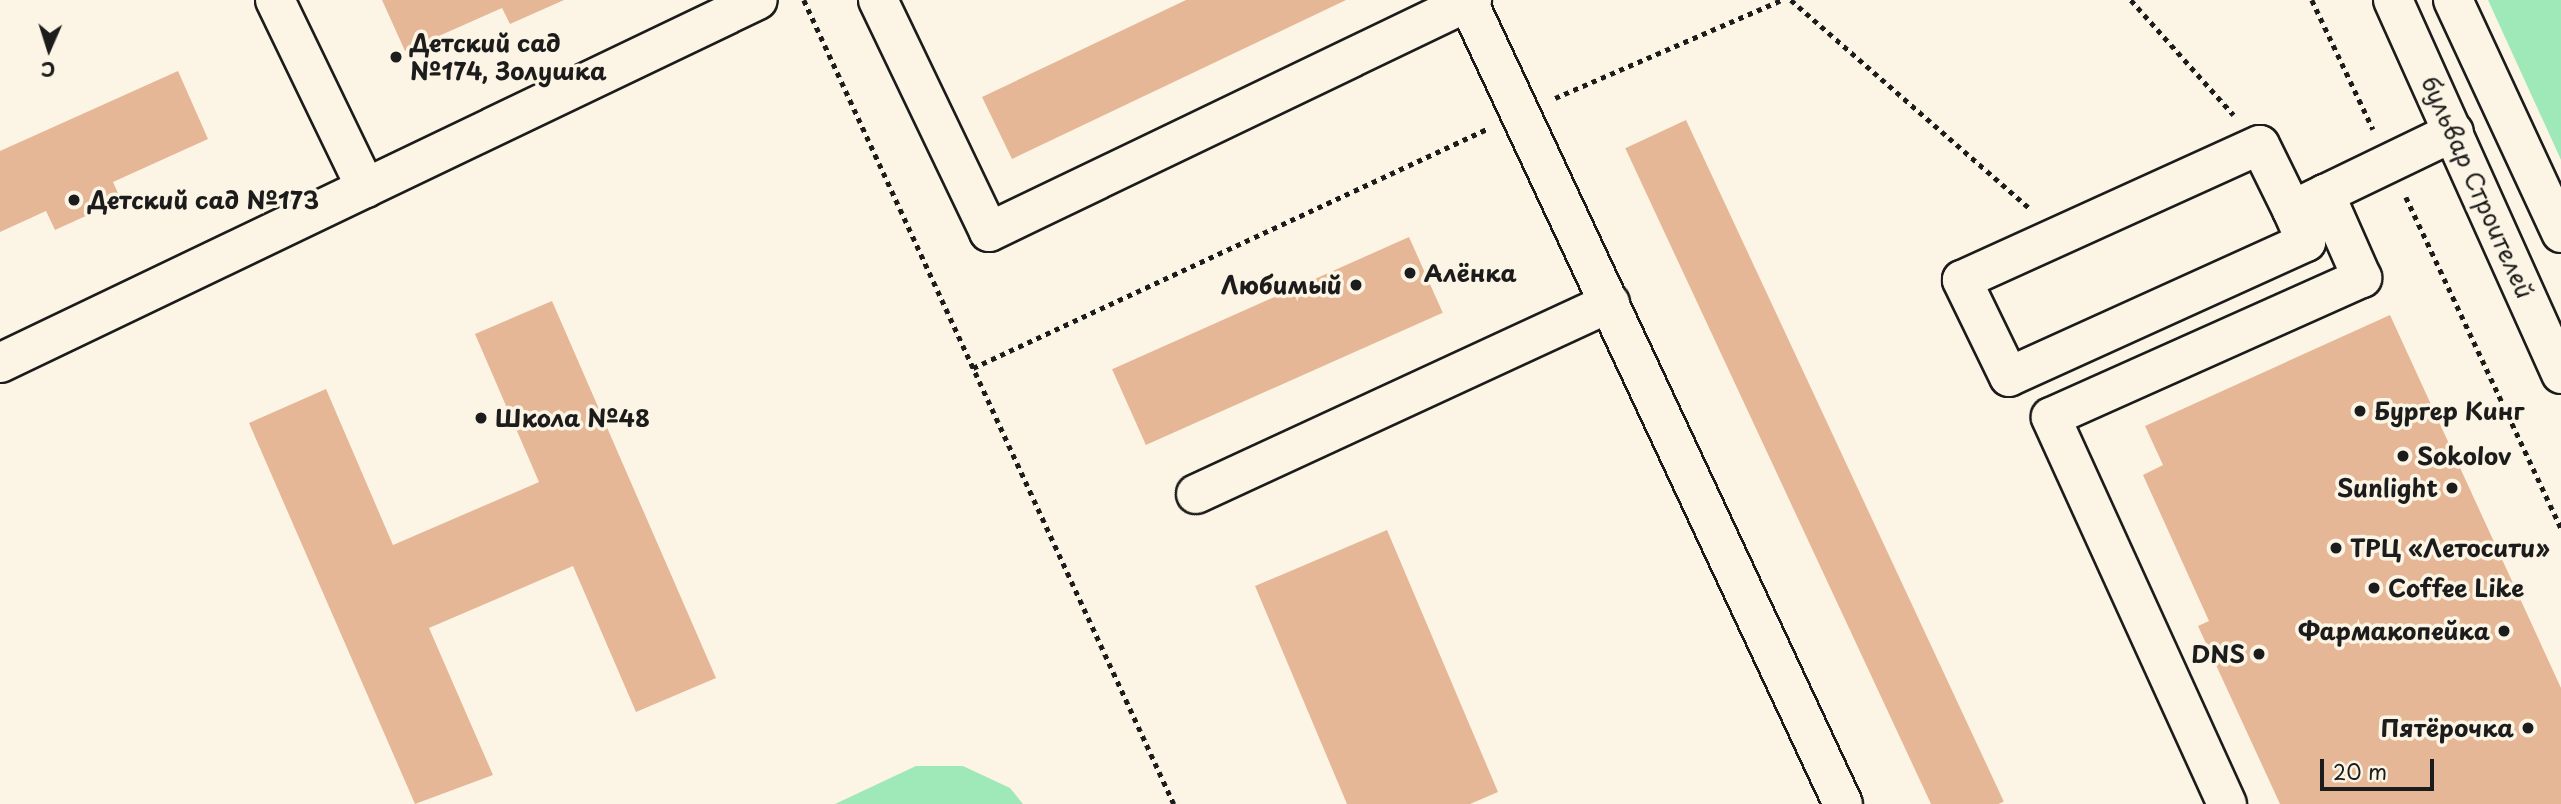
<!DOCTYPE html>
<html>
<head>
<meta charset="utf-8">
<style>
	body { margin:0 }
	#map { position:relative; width:2561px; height:804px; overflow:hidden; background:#fcf5e5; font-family:"Playpen Sans",sans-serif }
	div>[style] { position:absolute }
	.green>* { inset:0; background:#9fe8b8 }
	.building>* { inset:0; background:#e6b796; transform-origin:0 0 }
	.path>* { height:4.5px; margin-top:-2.25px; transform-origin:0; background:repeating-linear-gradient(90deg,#1c1c1c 0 5px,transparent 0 10px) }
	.roads { filter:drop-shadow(2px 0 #1c1c1c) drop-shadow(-2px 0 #1c1c1c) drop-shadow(0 2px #1c1c1c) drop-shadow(0 -2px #1c1c1c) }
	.minor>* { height:38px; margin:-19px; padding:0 19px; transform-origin:19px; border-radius:19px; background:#fcf5e5 }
	.major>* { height:38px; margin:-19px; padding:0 19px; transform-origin:19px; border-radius:19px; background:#fcf5e5 }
	.dots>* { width:19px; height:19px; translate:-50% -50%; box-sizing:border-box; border:4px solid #fcf5e5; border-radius:50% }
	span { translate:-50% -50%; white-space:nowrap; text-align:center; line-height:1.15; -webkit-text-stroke:7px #fcf5e5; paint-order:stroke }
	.poi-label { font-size:24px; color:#1c1c1c; font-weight:700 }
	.left { translate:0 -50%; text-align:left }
	.right { translate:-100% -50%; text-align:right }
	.street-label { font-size:24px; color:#1c1c1c }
	.north { position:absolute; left:14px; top:14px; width:70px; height:70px; -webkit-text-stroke:5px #fcf5e5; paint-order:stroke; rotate:183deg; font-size:19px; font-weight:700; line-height:28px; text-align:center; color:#1c1c1c }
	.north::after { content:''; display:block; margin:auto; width:24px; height:32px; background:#1c1c1c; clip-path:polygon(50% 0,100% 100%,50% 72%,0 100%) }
	.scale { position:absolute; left:2320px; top:759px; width:114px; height:32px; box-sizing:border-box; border:4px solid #1c1c1c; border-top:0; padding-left:9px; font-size:21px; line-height:24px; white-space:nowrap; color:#1c1c1c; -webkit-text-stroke:5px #fcf5e5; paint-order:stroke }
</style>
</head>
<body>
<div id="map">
	<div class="green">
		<i style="clip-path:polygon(2488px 0,2561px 0,2561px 160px,2552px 140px)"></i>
		<i style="clip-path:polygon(916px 766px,963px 766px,1010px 788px,1023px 804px,835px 804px)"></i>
	</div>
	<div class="building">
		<i style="clip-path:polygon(382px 0,564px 0,510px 24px,502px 8px,405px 51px)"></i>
		<i style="clip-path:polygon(1186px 0,1346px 0,1012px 159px,982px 97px)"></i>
		<i style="clip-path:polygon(178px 71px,208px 139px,113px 182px,121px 200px,55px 230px,46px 211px,0 232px,0 151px)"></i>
		<i style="left:1686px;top:120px;width:752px;height:67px;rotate:65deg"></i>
		<i style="left:1409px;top:237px;width:83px;height:325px;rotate:66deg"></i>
		<i style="clip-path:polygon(552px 301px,716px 678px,636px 712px,573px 566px,429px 628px,493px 775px,415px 804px,249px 423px,326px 389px,393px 545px,539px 482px,475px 334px)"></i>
		<i style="clip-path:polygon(2390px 315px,2561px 688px,2561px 804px,2280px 804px,2198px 626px,2209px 621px,2143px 475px,2163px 465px,2145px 426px)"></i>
		<i style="clip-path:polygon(1387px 530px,1498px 792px,1470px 804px,1347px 804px,1255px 586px)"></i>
	</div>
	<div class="path">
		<i style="left:804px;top:0;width:885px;rotate:65.29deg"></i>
		<i style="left:1791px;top:0;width:315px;rotate:41.1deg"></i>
		<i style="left:2131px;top:0;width:154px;rotate:48.2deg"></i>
		<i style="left:2312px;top:0;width:143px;rotate:64.7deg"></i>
		<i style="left:1555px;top:98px;width:246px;rotate:-23.4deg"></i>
		<i style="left:2406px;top:197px;width:365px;rotate:64.9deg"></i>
		<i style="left:973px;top:368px;width:567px;rotate:-24.94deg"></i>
	</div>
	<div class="roads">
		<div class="minor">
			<i style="left:275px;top:0;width:209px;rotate:64.2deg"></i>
			<i style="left:878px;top:0;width:257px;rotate:64.4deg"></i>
			<i style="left:989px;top:232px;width:536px;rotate:-25.66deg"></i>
			<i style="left:1468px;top:2px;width:885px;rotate:64.94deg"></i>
			<i style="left:2292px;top:210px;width:35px;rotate:66deg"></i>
			<i style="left:2306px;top:242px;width:326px;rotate:155.6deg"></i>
			<i style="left:2009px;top:377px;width:108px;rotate:-115.9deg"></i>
			<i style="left:1962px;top:280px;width:327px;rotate:-24.4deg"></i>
			<i style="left:2260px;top:145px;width:72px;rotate:63.8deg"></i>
			<i style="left:2292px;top:210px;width:37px;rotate:-26deg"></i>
			<i style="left:0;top:363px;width:840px;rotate:-25.59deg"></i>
			<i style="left:1196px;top:494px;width:456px;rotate:-24.8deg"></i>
			<i style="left:2227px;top:804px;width:425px;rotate:-114.5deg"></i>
			<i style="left:2051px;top:417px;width:341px;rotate:-24.1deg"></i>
			<i style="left:2362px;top:278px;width:92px;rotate:-113.8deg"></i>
			<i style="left:2325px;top:194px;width:143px;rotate:-25.7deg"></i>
		</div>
		<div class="major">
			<i style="left:2393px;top:0;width:410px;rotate:65.8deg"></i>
			<i style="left:2453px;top:0;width:257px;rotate:65.1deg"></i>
		</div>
	</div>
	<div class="dots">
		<i style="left:396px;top:57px;background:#1c1c1c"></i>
		<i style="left:74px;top:200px;background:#1c1c1c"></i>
		<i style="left:1410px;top:273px;background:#1c1c1c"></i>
		<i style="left:1356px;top:285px;background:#1c1c1c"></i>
		<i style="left:2360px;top:411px;background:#1c1c1c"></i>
		<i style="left:481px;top:418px;background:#1c1c1c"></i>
		<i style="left:2403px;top:456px;background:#1c1c1c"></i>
		<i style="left:2452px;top:488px;background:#1c1c1c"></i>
		<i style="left:2336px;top:548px;background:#1c1c1c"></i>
		<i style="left:2374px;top:588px;background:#1c1c1c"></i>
		<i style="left:2504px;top:631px;background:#1c1c1c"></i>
		<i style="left:2259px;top:654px;background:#1c1c1c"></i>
		<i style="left:2528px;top:728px;background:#1c1c1c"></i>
	</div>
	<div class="poi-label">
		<span class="left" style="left:410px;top:57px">Детский сад<br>№174, Золушка</span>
		<span class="left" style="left:88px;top:200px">Детский сад №173</span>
		<span class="left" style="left:1424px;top:273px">Алёнка</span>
		<span class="right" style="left:1342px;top:285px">Любимый</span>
		<span class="left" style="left:2374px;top:411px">Бургер Кинг</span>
		<span class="left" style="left:495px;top:418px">Школа №48</span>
		<span class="left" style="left:2417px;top:456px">Sokolov</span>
		<span class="right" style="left:2438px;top:488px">Sunlight</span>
		<span class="left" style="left:2350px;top:548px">ТРЦ «Летосити»</span>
		<span class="left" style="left:2388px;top:588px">Coffee Like</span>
		<span class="right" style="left:2490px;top:631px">Фармакопейка</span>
		<span class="right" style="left:2245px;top:654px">DNS</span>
		<span class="right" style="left:2514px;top:728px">Пятёрочка</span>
	</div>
	<div class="street-label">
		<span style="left:2478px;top:187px;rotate:66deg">бульвар Строителей</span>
	</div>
	<div class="north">С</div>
	<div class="scale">20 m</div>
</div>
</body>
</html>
